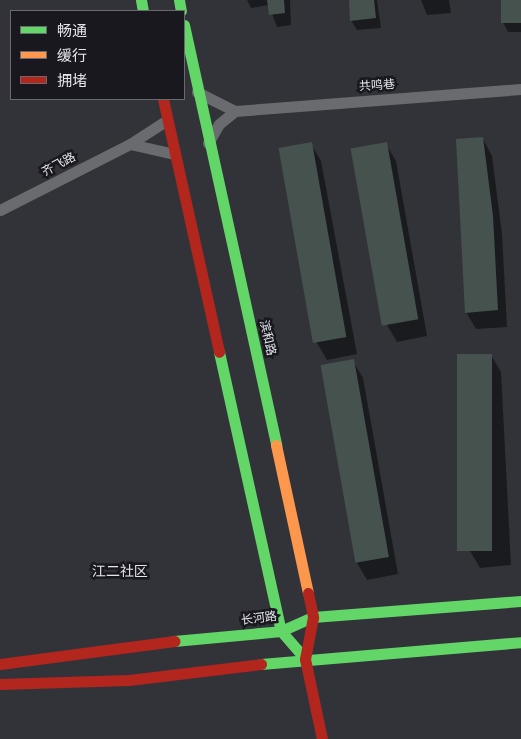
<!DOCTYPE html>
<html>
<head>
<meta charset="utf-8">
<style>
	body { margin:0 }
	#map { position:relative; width:521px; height:739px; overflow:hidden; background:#323339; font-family:Helvetica,"Noto Sans SC",sans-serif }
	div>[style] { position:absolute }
	.shadow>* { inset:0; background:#0007 }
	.building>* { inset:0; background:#45524e; transform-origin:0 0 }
	.street>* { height:11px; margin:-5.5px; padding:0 5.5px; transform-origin:5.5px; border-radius:5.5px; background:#6a6b6e }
	.fast>* { height:11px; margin:-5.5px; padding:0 5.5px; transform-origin:5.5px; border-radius:5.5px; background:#63d668 }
	.slow>* { height:11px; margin:-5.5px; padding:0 5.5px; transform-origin:5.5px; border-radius:5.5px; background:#ff974d }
	.jam>* { height:11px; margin:-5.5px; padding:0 5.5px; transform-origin:5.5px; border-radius:5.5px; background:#b3261e }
	span { translate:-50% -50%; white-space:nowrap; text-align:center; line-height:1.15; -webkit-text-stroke:5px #18181e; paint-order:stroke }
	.street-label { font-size:12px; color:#e3e4ec }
	.neighbourhood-label { font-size:14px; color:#e3e4ec }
	.legend { position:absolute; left:10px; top:10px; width:175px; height:90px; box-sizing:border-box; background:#18181e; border:1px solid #696a70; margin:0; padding:6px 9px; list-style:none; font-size:15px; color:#e3e4ec }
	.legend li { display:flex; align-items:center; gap:10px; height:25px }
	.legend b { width:25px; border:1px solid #696a70 }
</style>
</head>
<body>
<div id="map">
	<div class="shadow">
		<i style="clip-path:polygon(247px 0,290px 0,291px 25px,277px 27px,269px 5px,251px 8px)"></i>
		<i style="clip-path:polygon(350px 0,377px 0,381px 28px,357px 30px,351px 20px)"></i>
		<i style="clip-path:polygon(421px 0,449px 0,451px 13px,427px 15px)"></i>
		<i style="clip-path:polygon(503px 0,521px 0,521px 32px,508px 32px,503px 22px)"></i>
		<i style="clip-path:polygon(483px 139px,492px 156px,502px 234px,507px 327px,476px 329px,466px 312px)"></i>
		<i style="clip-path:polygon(311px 144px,321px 161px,357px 354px,327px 360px,317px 343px)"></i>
		<i style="clip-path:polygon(386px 144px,396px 161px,427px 336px,397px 342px,387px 325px)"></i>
		<i style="clip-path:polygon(491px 355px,501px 372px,511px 565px,480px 568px,470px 551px)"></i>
		<i style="clip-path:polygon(353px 361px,363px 378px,398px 574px,367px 580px,357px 563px,321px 365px)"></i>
	</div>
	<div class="building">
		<i style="clip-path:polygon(267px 0,284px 0,285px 13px,269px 15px)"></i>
		<i style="clip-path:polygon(349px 0,374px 0,376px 18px,350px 21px)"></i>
		<i style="left:501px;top:0;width:20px;height:23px"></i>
		<i style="clip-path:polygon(483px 137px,493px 216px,498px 310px,465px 313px,456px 139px)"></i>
		<i style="left:312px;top:142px;width:198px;height:34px;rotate:80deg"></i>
		<i style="left:387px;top:142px;width:180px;height:37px;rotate:80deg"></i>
		<i style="left:457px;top:354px;width:35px;height:197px"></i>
		<i style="left:354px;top:359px;width:201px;height:34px;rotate:80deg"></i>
	</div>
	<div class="street">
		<i style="left:197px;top:92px;width:42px;rotate:26.6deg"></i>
		<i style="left:235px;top:111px;width:287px;rotate:-4.4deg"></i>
		<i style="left:208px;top:143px;width:22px;rotate:-60deg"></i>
		<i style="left:219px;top:124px;width:21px;rotate:-39deg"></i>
		<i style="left:130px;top:144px;width:45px;rotate:12.8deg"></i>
		<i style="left:0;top:210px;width:146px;rotate:-26.9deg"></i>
		<i style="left:130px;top:144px;width:44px;rotate:-33deg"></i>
	</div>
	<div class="fast">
		<i style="left:141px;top:0;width:11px;rotate:80deg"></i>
		<i style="left:179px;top:0;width:11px;rotate:80deg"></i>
		<i style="left:184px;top:25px;width:430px;rotate:77.6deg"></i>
		<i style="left:219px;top:352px;width:286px;rotate:77.5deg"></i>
		<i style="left:281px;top:631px;width:37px;rotate:49deg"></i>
		<i style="left:174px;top:641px;width:107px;rotate:-5.3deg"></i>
		<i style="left:281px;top:631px;width:35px;rotate:-24deg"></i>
		<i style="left:313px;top:617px;width:209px;rotate:-4.4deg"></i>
		<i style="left:261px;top:664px;width:261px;rotate:-4.8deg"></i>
	</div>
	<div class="slow">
		<i style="left:276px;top:445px;width:151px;rotate:77.8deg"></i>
	</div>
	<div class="jam">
		<i style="left:163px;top:99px;width:259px;rotate:77.5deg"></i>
		<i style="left:308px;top:593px;width:25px;rotate:78deg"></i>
		<i style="left:313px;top:617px;width:43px;rotate:100.8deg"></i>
		<i style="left:305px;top:659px;width:82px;rotate:78deg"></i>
		<i style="left:0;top:664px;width:176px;rotate:-7.5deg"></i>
		<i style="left:0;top:684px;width:129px;rotate:-1.8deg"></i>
		<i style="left:129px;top:680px;width:133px;rotate:-6.9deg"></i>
	</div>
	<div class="street-label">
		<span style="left:377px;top:86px;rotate:-4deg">共鸣巷</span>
		<span style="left:59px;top:165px;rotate:-28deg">齐飞路</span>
		<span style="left:267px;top:338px;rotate:77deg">滨和路</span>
		<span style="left:259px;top:619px;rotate:-7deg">长河路</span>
	</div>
	<div class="neighbourhood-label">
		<span style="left:120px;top:571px">江二社区</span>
	</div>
	<ul class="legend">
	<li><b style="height:6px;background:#63d668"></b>畅通</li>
	<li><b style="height:6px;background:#ff974d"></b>缓行</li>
	<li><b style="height:6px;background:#b3261e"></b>拥堵</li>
	</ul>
</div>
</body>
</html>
